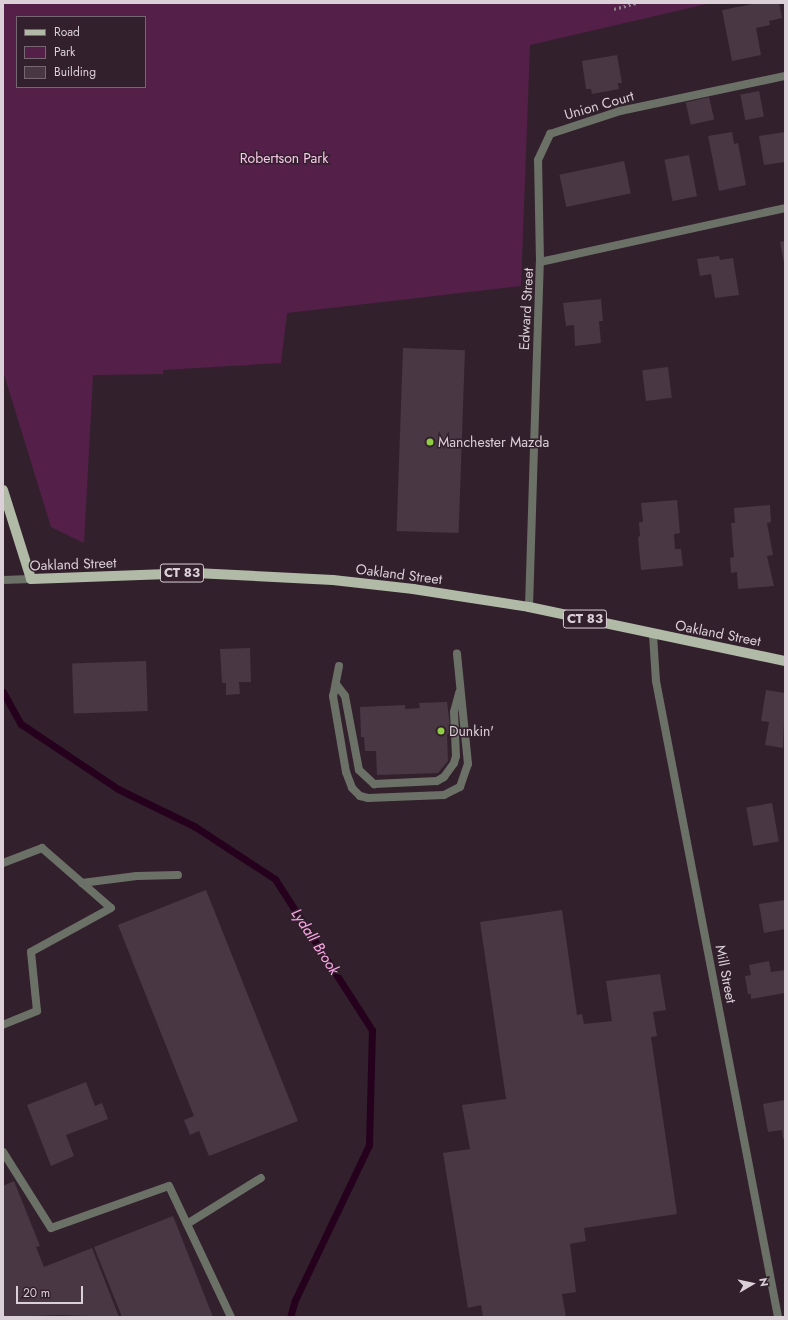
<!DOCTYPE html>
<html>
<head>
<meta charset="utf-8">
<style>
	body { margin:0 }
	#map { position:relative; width:788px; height:1320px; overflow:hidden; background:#32212d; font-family:Jost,sans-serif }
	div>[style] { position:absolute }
	.green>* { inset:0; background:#542049 }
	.stream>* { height:7px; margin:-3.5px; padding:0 3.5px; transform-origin:3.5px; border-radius:3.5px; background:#25011e }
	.building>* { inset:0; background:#493744; transform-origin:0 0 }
	.path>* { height:2.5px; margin-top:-1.25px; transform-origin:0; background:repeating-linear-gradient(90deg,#8d7e88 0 2px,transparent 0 5px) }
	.service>* { height:8px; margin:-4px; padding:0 4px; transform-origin:4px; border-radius:4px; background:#6c7167 }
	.minor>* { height:8px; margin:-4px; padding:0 4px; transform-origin:4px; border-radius:4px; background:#6c7167 }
	.tertiary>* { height:8px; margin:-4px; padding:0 4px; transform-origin:4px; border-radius:4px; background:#6c7167 }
	.primary>* { height:10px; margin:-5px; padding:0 5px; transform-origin:5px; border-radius:5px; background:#b0baa7 }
	.dots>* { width:11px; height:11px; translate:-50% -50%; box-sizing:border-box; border:2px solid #32212d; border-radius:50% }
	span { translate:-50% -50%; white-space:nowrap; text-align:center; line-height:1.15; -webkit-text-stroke:3px #32212d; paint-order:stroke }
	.shield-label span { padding:1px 3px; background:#32212d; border:1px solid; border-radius:3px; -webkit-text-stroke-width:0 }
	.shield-label { font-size:13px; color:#dcd0d8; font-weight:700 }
	.street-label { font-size:14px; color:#dcd0d8 }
	.park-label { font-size:14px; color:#fcc8ed }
	.poi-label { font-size:14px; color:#dcd0d8 }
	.left { translate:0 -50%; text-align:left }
	.water-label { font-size:15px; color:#ffabe9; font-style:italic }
	.frame { position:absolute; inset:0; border:4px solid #dcd0d8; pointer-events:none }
	.legend { position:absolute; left:16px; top:16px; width:130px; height:72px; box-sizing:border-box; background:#32212d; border:1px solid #766771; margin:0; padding:5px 7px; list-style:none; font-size:12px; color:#dcd0d8 }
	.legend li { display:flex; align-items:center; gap:8px; height:20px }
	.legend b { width:20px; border:1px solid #766771 }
	.north { position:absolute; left:732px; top:1264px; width:40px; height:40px; -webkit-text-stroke:3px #32212d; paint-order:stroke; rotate:81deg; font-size:11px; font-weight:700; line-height:16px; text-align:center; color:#dcd0d8 }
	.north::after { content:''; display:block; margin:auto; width:14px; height:18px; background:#dcd0d8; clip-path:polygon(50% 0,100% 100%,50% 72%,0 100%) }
	.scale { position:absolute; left:16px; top:1286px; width:67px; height:18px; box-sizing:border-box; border:2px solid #dcd0d8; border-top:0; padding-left:5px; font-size:12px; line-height:14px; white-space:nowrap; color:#dcd0d8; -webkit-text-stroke:3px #32212d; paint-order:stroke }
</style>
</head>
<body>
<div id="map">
	<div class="green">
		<i style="clip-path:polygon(evenodd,3px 3px,711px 3px,530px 45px,521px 286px,287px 313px,281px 363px,163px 370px,163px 374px,93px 375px,84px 543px,51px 527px,3px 371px,3px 3px,17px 17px,145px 17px,145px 87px,17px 87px,17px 17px)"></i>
	</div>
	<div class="stream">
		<i style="left:3px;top:692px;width:37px;rotate:61deg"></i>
		<i style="left:21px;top:724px;width:117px;rotate:33.8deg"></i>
		<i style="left:118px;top:789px;width:85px;rotate:26deg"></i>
		<i style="left:194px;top:826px;width:97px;rotate:33.2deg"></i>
		<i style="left:275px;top:879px;width:179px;rotate:57.3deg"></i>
		<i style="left:372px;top:1030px;width:115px;rotate:91.5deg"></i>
		<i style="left:369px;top:1145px;width:172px;rotate:115.5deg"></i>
		<i style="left:295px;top:1300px;width:18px;rotate:106deg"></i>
	</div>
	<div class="building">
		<i style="clip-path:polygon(758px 3px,779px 3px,782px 18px,769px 21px,770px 25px,756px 28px,761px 55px,732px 61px,722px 10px)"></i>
		<i style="clip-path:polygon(617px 55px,622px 83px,618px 83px,619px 89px,592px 94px,591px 89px,586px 89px,582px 61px)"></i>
		<i style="left:759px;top:91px;width:26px;height:19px;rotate:79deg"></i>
		<i style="left:709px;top:97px;width:23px;height:24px;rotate:77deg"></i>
		<i style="clip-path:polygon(732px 132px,734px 144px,738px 143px,746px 185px,719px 191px,708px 136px)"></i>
		<i style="clip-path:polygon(785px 132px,785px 162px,764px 165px,759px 136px)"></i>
		<i style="left:689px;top:155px;width:42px;height:25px;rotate:79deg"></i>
		<i style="left:624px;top:161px;width:33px;height:66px;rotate:78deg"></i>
		<i style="clip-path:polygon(785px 241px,785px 263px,784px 263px,780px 242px)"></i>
		<i style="clip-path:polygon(719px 256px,720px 260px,733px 258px,739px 295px,715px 298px,711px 274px,700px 276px,697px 259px)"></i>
		<i style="clip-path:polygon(601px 299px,603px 321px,599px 321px,601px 343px,575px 346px,574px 325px,566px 326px,563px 303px)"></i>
		<i style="left:403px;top:348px;width:62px;height:183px;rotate:2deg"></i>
		<i style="left:668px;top:367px;width:31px;height:26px;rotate:83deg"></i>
		<i style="clip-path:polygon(677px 500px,680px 533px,674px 534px,675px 549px,681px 549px,683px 566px,641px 570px,638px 537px,640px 536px,639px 522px,643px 522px,641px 503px)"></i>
		<i style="clip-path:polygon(770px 505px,771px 522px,767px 523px,773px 555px,767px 556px,774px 586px,738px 589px,737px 572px,731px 573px,730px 558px,734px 557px,731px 523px,735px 523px,734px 508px)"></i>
		<i style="clip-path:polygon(250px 648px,251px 682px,239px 682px,240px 694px,226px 695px,226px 683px,222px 683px,220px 649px)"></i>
		<i style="left:146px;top:661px;width:50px;height:74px;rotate:88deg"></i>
		<i style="clip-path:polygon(766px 690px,785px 693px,783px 748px,765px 745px,769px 722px,761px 721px)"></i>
		<i style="clip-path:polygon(447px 702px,451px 734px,447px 734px,448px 761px,438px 773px,377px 775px,376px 751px,365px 751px,364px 737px,361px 737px,360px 707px,405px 705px,405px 709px,420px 708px,419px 703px)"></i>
		<i style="left:772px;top:803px;width:39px;height:26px;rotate:80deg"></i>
		<i style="clip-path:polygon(206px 890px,298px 1121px,209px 1156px,199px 1131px,190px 1135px,184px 1120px,194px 1116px,118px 925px)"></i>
		<i style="clip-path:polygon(785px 900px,785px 929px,764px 933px,759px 904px)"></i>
		<i style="clip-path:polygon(562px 910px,577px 1015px,582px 1014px,584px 1024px,612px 1021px,606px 981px,660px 974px,666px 1010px,653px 1012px,657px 1036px,651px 1037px,677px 1214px,584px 1228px,586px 1241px,570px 1244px,576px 1292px,562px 1294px,566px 1317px,483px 1317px,481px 1305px,468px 1308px,443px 1153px,470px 1149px,462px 1105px,506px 1099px,480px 922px)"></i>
		<i style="clip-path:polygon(769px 961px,771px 972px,785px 970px,785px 993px,751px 999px,751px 994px,748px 994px,745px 976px,751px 975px,749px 965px)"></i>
		<i style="clip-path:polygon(86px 1082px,95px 1106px,102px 1103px,108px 1119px,66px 1135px,74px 1156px,51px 1166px,27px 1105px)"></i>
		<i style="clip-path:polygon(785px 1100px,785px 1138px,783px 1139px,782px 1130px,768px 1132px,763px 1104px)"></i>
		<i style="clip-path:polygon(14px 1181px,40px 1246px,36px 1247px,44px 1267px,92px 1248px,119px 1317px,60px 1315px,3px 1317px,3px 1186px)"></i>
		<i style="clip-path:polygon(173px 1216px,213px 1317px,122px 1317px,94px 1247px)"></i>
	</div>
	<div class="path">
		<i style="left:614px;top:9px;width:24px;rotate:-15deg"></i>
	</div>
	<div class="service">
		<i style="left:339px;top:666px;width:31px;rotate:101deg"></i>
		<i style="left:333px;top:696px;width:77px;rotate:80.3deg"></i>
		<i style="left:346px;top:772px;width:17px;rotate:69deg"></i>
		<i style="left:352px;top:788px;width:11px;rotate:45deg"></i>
		<i style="left:360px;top:796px;width:8px;rotate:14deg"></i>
		<i style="left:368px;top:798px;width:76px;rotate:-2.3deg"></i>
		<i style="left:444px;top:795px;width:18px;rotate:-27deg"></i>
		<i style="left:460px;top:787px;width:24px;rotate:-71deg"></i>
		<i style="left:468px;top:764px;width:111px;rotate:-95.7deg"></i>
		<i style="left:336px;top:684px;width:15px;rotate:53deg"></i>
		<i style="left:345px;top:696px;width:75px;rotate:79.3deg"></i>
		<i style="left:359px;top:770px;width:21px;rotate:43deg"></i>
		<i style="left:374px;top:784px;width:63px;rotate:-2.7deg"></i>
		<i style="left:437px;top:781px;width:8px;rotate:-30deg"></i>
		<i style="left:444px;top:777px;width:17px;rotate:-54deg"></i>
		<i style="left:454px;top:763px;width:7px;rotate:-74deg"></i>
		<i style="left:456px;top:756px;width:44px;rotate:-92.6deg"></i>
		<i style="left:454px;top:712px;width:20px;rotate:-75deg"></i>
		<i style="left:3px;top:863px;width:42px;rotate:-21deg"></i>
		<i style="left:42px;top:848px;width:91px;rotate:41deg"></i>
		<i style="left:111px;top:908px;width:91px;rotate:151.2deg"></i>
		<i style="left:31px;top:952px;width:59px;rotate:84.2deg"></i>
		<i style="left:37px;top:1011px;width:37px;rotate:158deg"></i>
		<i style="left:82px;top:883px;width:55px;rotate:-7.3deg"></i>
		<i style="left:137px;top:876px;width:41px;rotate:-1.4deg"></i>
		<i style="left:3px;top:1152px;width:90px;rotate:57.7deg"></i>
		<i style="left:51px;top:1228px;width:125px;rotate:-19.6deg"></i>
		<i style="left:169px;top:1186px;width:145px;rotate:64.7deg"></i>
		<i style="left:187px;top:1224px;width:87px;rotate:-31.9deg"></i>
	</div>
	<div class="minor">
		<i style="left:540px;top:262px;width:251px;rotate:-12.4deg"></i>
		<i style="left:529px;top:607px;width:345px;rotate:-88.2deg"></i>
		<i style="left:540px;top:262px;width:102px;rotate:-91.1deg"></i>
		<i style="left:538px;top:160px;width:29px;rotate:-65deg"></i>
		<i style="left:550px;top:134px;width:74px;rotate:-18.2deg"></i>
		<i style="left:620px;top:111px;width:169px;rotate:-12deg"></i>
		<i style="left:653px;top:635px;width:46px;rotate:86.3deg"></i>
		<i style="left:656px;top:681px;width:648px;rotate:79.14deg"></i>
	</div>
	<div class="tertiary">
		<i style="left:3px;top:580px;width:28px;rotate:-2deg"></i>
	</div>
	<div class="primary">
		<i style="left:3px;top:490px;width:93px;rotate:72.5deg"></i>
		<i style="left:31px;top:579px;width:164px;rotate:-2.1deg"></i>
		<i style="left:195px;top:573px;width:138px;rotate:2.9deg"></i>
		<i style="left:333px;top:580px;width:81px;rotate:6.4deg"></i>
		<i style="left:413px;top:589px;width:117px;rotate:8.8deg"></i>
		<i style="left:529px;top:607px;width:262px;rotate:11.9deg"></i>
	</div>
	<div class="dots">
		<i style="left:430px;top:442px;background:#8fcd42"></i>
		<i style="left:441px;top:731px;background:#8fcd42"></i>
	</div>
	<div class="shield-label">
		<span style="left:182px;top:573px">CT 83</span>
		<span style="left:585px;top:619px">CT 83</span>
	</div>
	<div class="street-label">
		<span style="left:599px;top:105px;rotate:-16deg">Union Court</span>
		<span style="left:526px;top:309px;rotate:-87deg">Edward Street</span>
		<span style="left:73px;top:564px;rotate:-2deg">Oakland Street</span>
		<span style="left:399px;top:574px;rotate:7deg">Oakland Street</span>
		<span style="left:718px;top:633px;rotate:11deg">Oakland Street</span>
		<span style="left:726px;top:974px;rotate:79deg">Mill Street</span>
	</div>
	<div class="park-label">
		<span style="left:284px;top:158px">Robertson Park</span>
	</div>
	<div class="poi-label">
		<span class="left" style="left:438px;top:442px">Manchester Mazda</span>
		<span class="left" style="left:449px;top:731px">Dunkin'</span>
	</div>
	<div class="water-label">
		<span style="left:315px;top:942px;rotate:57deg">Lydall Brook</span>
	</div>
	<div class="frame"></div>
	<ul class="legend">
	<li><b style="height:5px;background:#b0baa7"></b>Road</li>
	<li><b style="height:11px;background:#542049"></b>Park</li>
	<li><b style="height:11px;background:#493744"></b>Building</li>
	</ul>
	<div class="north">N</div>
	<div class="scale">20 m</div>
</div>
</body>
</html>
